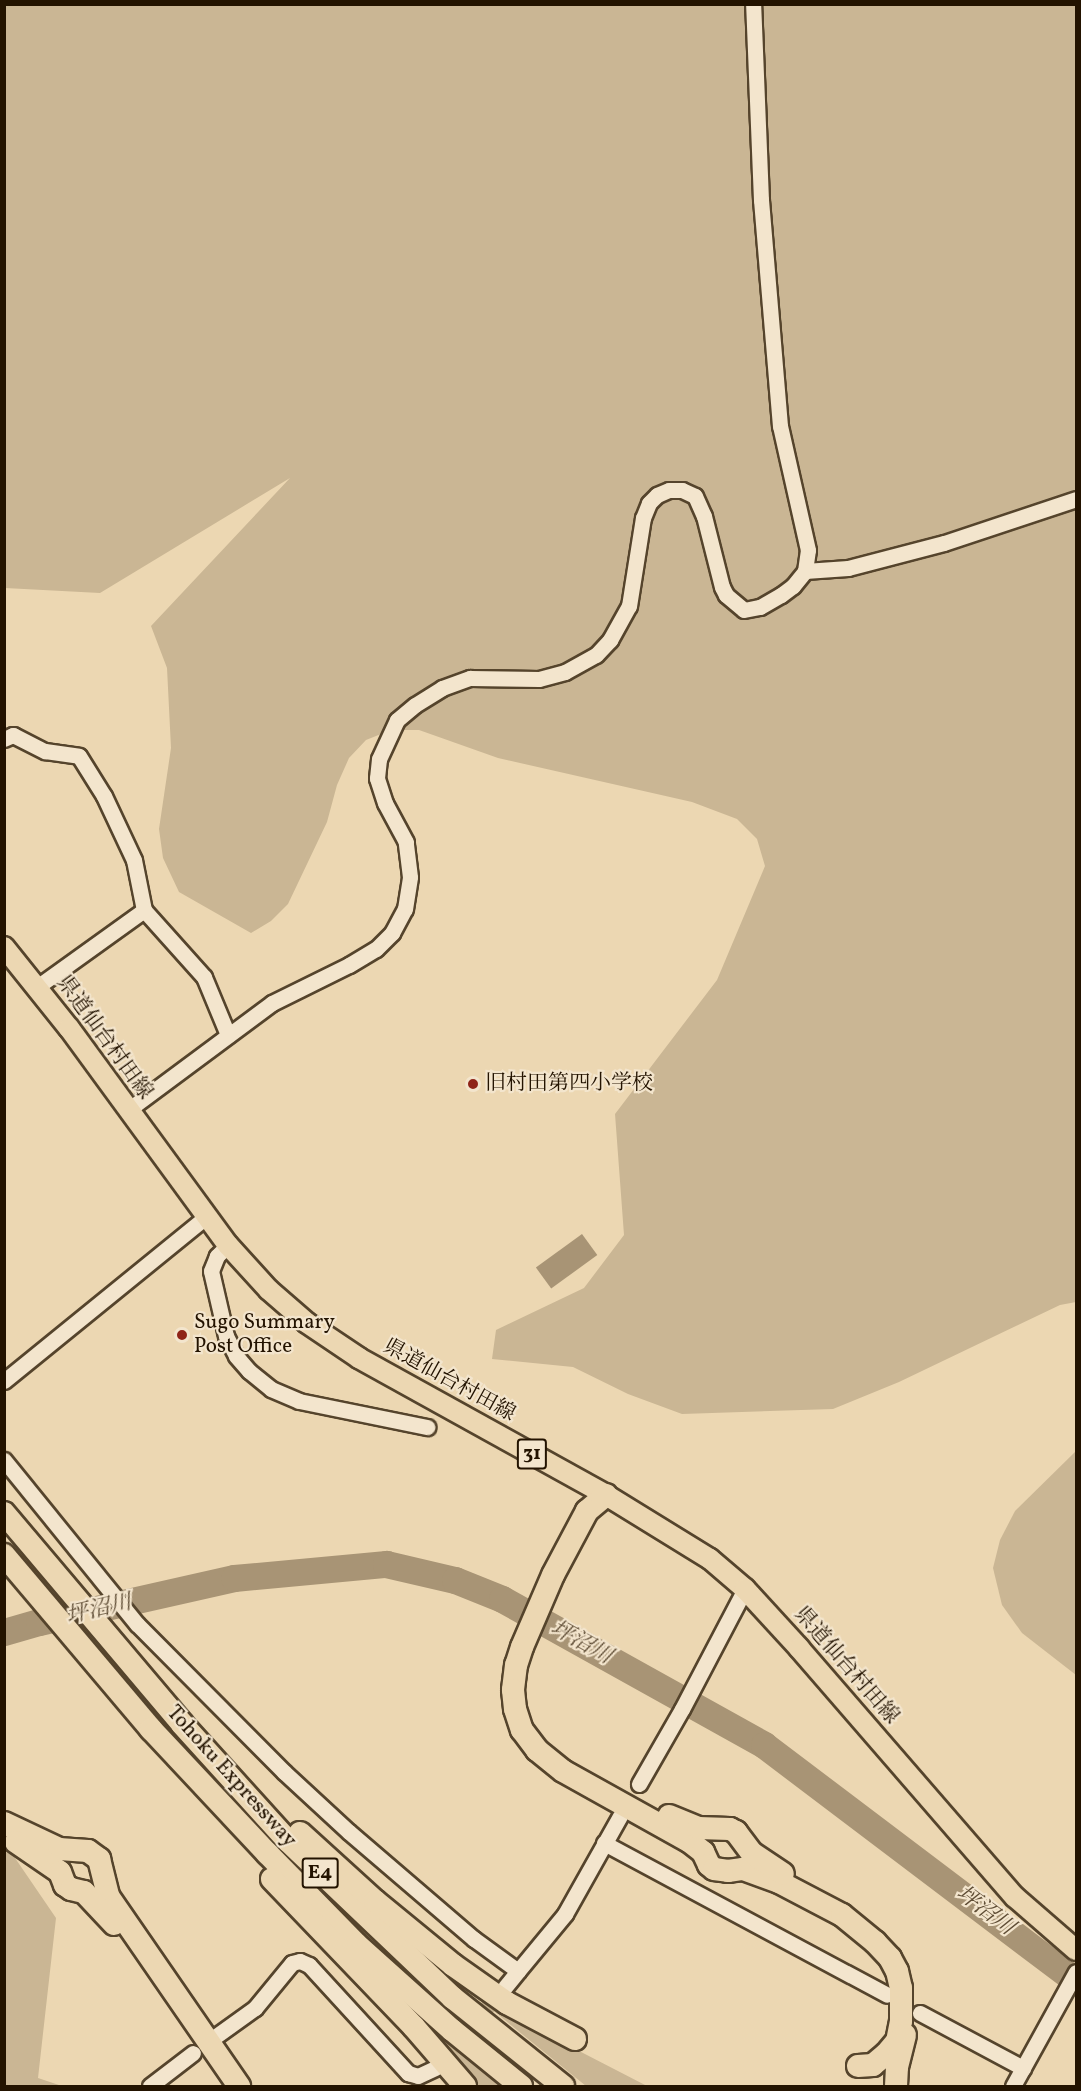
<!DOCTYPE html>
<html>
<head>
<meta charset="utf-8">
<style>
	body { margin:0 }
	#map { position:relative; width:1081px; height:2091px; overflow:hidden; background:#ecd7b2; font-family:Vollkorn,"Noto Serif JP",serif }
	div>[style] { position:absolute }
	.green>* { inset:0; background:#cab694 }
	.water>* { inset:0; background:#a89475; transform-origin:0 0 }
	.river>* { height:27px; margin:-13.5px; padding:0 13.5px; transform-origin:13.5px; border-radius:13.5px; background:#a89475 }
	.minor-tunnel>* { height:15px; margin-top:-7.5px; transform-origin:0; background:repeating-linear-gradient(90deg,#c4b08e 0 15px,transparent 0 23px) }
	.roads { filter:drop-shadow(2px 0 #55442c) drop-shadow(-2px 0 #55442c) drop-shadow(0 2px #55442c) drop-shadow(0 -2px #55442c) }
	.minor>* { height:15px; margin:-7.5px; padding:0 7.5px; transform-origin:7.5px; border-radius:7.5px; background:#f3e5cd }
	.major>* { height:20px; margin:-10px; padding:0 10px; transform-origin:10px; border-radius:10px; background:#ecd7b2 }
	.highway>* { height:22px; margin:-11px; padding:0 11px; transform-origin:11px; border-radius:11px; background:#ecd7b2 }
	.dots>* { width:16px; height:16px; translate:-50% -50%; box-sizing:border-box; border:3px solid #f3e5cd; border-radius:50% }
	span { translate:-50% -50%; white-space:nowrap; text-align:center; line-height:1.15; -webkit-text-stroke:4.5px #f3e5cd; paint-order:stroke }
	.shield-label span { padding:2px 4px; background:#f3e5cd; border:2px solid; border-radius:4px; -webkit-text-stroke-width:0 }
	.shield-label { font-size:20px; color:#231300; font-weight:700 }
	.street-label { font-size:21px; color:#231300 }
	.poi-label { font-size:21px; color:#231300 }
	.left { translate:0 -50%; text-align:left }
	.water-label { font-size:22px; color:#5f4d35; font-style:italic }
	.frame { position:absolute; inset:0; border:6px solid #231300; pointer-events:none }
</style>
</head>
<body>
<div id="map">
	<div class="green">
		<i style="clip-path:polygon(4px 5px,1076px 5px,1076px 1302px,1060px 1305px,899px 1382px,833px 1409px,682px 1414px,628px 1394px,573px 1367px,492px 1359px,496px 1330px,584px 1288px,624px 1235px,615px 1114px,717px 980px,765px 866px,757px 839px,737px 819px,692px 802px,498px 758px,419px 730px,391px 730px,366px 740px,349px 758px,337px 785px,327px 822px,288px 904px,271px 921px,251px 933px,179px 892px,163px 858px,159px 829px,171px 748px,167px 668px,151px 626px,290px 478px,100px 593px,5px 588px)"></i>
		<i style="clip-path:polygon(1076px 1451px,1076px 1675px,1022px 1633px,1002px 1605px,993px 1568px,1000px 1540px,1015px 1511px)"></i>
		<i style="clip-path:polygon(5px 1852px,13px 1855px,56px 1918px,38px 2078px,62px 2086px,5px 2086px)"></i>
		<i style="clip-path:polygon(459px 1983px,552px 2037px,647px 2086px,586px 2086px)"></i>
		<i style="clip-path:polygon(417px 2015px,466px 2054px,506px 2086px,476px 2086px)"></i>
	</div>
	<div class="water">
		<i style="left:582px;top:1234px;width:26px;height:57px;rotate:54deg"></i>
	</div>
	<div class="river">
		<i style="left:4px;top:1632px;width:36px;rotate:-16deg"></i>
		<i style="left:39px;top:1622px;width:200px;rotate:-12.7deg"></i>
		<i style="left:234px;top:1578px;width:153px;rotate:-5.3deg"></i>
		<i style="left:386px;top:1564px;width:71px;rotate:13.1deg"></i>
		<i style="left:455px;top:1580px;width:51px;rotate:22deg"></i>
		<i style="left:502px;top:1599px;width:300px;rotate:29.1deg"></i>
		<i style="left:764px;top:1745px;width:391px;rotate:37.1deg"></i>
	</div>
	<div class="minor-tunnel">
		<i style="left:437px;top:2066px;width:99px;rotate:-49.5deg"></i>
	</div>
	<div class="roads">
		<div class="minor">
			<i style="left:805px;top:571px;width:43px;rotate:-4deg"></i>
			<i style="left:848px;top:568px;width:99px;rotate:-14.6deg"></i>
			<i style="left:944px;top:543px;width:139px;rotate:-18.4deg"></i>
			<i style="left:4px;top:739px;width:10px;rotate:-24deg"></i>
			<i style="left:13px;top:735px;width:36px;rotate:27deg"></i>
			<i style="left:45px;top:751px;width:34px;rotate:8deg"></i>
			<i style="left:79px;top:756px;width:47px;rotate:58deg"></i>
			<i style="left:104px;top:796px;width:71px;rotate:64.9deg"></i>
			<i style="left:134px;top:860px;width:51px;rotate:78.7deg"></i>
			<i style="left:144px;top:910px;width:90px;rotate:48.2deg"></i>
			<i style="left:204px;top:977px;width:63px;rotate:67.5deg"></i>
			<i style="left:37px;top:987px;width:132px;rotate:-35.7deg"></i>
			<i style="left:128px;top:1110px;width:179px;rotate:-36.6deg"></i>
			<i style="left:272px;top:1003px;width:86px;rotate:-26.3deg"></i>
			<i style="left:349px;top:965px;width:31px;rotate:-31deg"></i>
			<i style="left:376px;top:949px;width:23px;rotate:-45deg"></i>
			<i style="left:392px;top:933px;width:27px;rotate:-62deg"></i>
			<i style="left:405px;top:909px;width:32px;rotate:-81deg"></i>
			<i style="left:410px;top:877px;width:35px;rotate:-97deg"></i>
			<i style="left:406px;top:842px;width:44px;rotate:-118.3deg"></i>
			<i style="left:385px;top:803px;width:26px;rotate:-108deg"></i>
			<i style="left:377px;top:778px;width:19px;rotate:-84deg"></i>
			<i style="left:379px;top:759px;width:43px;rotate:-65.2deg"></i>
			<i style="left:397px;top:720px;width:23px;rotate:-40deg"></i>
			<i style="left:415px;top:705px;width:32px;rotate:-32deg"></i>
			<i style="left:442px;top:688px;width:30px;rotate:-20deg"></i>
			<i style="left:470px;top:678px;width:69px;rotate:0.8deg"></i>
			<i style="left:539px;top:679px;width:27px;rotate:-15deg"></i>
			<i style="left:565px;top:672px;width:35px;rotate:-29deg"></i>
			<i style="left:596px;top:655px;width:21px;rotate:-47deg"></i>
			<i style="left:610px;top:640px;width:39px;rotate:-61deg"></i>
			<i style="left:629px;top:606px;width:89px;rotate:-81deg"></i>
			<i style="left:643px;top:518px;width:16px;rotate:-68deg"></i>
			<i style="left:649px;top:503px;width:11px;rotate:-45deg"></i>
			<i style="left:657px;top:495px;width:13px;rotate:-23deg"></i>
			<i style="left:669px;top:490px;width:13px"></i>
			<i style="left:682px;top:490px;width:14px;rotate:25deg"></i>
			<i style="left:695px;top:496px;width:22px;rotate:66deg"></i>
			<i style="left:704px;top:516px;width:73px;rotate:75.8deg"></i>
			<i style="left:722px;top:587px;width:9px;rotate:63deg"></i>
			<i style="left:726px;top:595px;width:23px;rotate:40deg"></i>
			<i style="left:744px;top:610px;width:16px;rotate:-11deg"></i>
			<i style="left:760px;top:607px;width:24px;rotate:-30deg"></i>
			<i style="left:781px;top:595px;width:15px;rotate:-37deg"></i>
			<i style="left:793px;top:586px;width:19px;rotate:-51deg"></i>
			<i style="left:805px;top:571px;width:21px;rotate:-82deg"></i>
			<i style="left:808px;top:550px;width:127px;rotate:-102.7deg"></i>
			<i style="left:780px;top:426px;width:227px;rotate:-94.8deg"></i>
			<i style="left:761px;top:200px;width:196px;rotate:-92.3deg"></i>
			<i style="left:228px;top:1245px;width:16px;rotate:135deg"></i>
			<i style="left:217px;top:1256px;width:16px;rotate:112deg"></i>
			<i style="left:211px;top:1271px;width:67px;rotate:77deg"></i>
			<i style="left:226px;top:1336px;width:22px;rotate:63deg"></i>
			<i style="left:236px;top:1356px;width:20px;rotate:49deg"></i>
			<i style="left:249px;top:1371px;width:28px;rotate:39deg"></i>
			<i style="left:271px;top:1389px;width:30px;rotate:23deg"></i>
			<i style="left:299px;top:1401px;width:131px;rotate:11.5deg"></i>
			<i style="left:4px;top:1381px;width:260px;rotate:-39.1deg"></i>
			<i style="left:4px;top:1460px;width:211px;rotate:51deg"></i>
			<i style="left:137px;top:1624px;width:209px;rotate:45.2deg"></i>
			<i style="left:284px;top:1772px;width:88px;rotate:42.7deg"></i>
			<i style="left:349px;top:1832px;width:165px;rotate:40.6deg"></i>
			<i style="left:474px;top:1939px;width:54px;rotate:36deg"></i>
			<i style="left:518px;top:1971px;width:74px;rotate:-50.5deg"></i>
			<i style="left:565px;top:1914px;width:112px;rotate:-60.7deg"></i>
			<i style="left:639px;top:1784px;width:86px;rotate:-60.2deg"></i>
			<i style="left:682px;top:1709px;width:136px;rotate:-62.3deg"></i>
			<i style="left:604px;top:1843px;width:321px;rotate:28.2deg"></i>
			<i style="left:505px;top:1987px;width:21px;rotate:-51deg"></i>
			<i style="left:920px;top:2013px;width:117px;rotate:28.1deg"></i>
			<i style="left:216px;top:2036px;width:48px;rotate:-35.7deg"></i>
			<i style="left:255px;top:2008px;width:58px;rotate:-50.6deg"></i>
			<i style="left:292px;top:1963px;width:8px;rotate:-14deg"></i>
			<i style="left:300px;top:1961px;width:10px;rotate:24deg"></i>
			<i style="left:309px;top:1965px;width:147px;rotate:47.5deg"></i>
			<i style="left:408px;top:2073px;width:10px;rotate:17deg"></i>
			<i style="left:418px;top:2076px;width:19px;rotate:-25deg"></i>
			<i style="left:150px;top:2086px;width:54px;rotate:-37.5deg"></i>
			<i style="left:1013px;top:2086px;width:130px;rotate:-61.1deg"></i>
		</div>
		<div class="major">
			<i style="left:4px;top:947px;width:104px;rotate:51.3deg"></i>
			<i style="left:69px;top:1028px;width:269px;rotate:53.8deg"></i>
			<i style="left:228px;top:1245px;width:61px;rotate:47.7deg"></i>
			<i style="left:269px;top:1290px;width:50px;rotate:41deg"></i>
			<i style="left:307px;top:1323px;width:63px;rotate:33.9deg"></i>
			<i style="left:359px;top:1358px;width:282px;rotate:29deg"></i>
			<i style="left:606px;top:1495px;width:122px;rotate:31.6deg"></i>
			<i style="left:710px;top:1559px;width:46px;rotate:40.6deg"></i>
			<i style="left:745px;top:1589px;width:80px;rotate:47.5deg"></i>
			<i style="left:799px;top:1648px;width:330px;rotate:49.1deg"></i>
			<i style="left:1015px;top:1897px;width:81px;rotate:41deg"></i>
		</div>
		<div class="highway">
			<i style="left:606px;top:1495px;width:25px;rotate:140deg"></i>
			<i style="left:587px;top:1511px;width:72px;rotate:118deg"></i>
			<i style="left:553px;top:1575px;width:78px;rotate:113.3deg"></i>
			<i style="left:522px;top:1647px;width:19px;rotate:108deg"></i>
			<i style="left:516px;top:1665px;width:25px;rotate:97deg"></i>
			<i style="left:513px;top:1690px;width:19px;rotate:84deg"></i>
			<i style="left:515px;top:1709px;width:22px;rotate:72deg"></i>
			<i style="left:522px;top:1730px;width:25px;rotate:53deg"></i>
			<i style="left:537px;top:1750px;width:33px;rotate:39deg"></i>
			<i style="left:563px;top:1771px;width:144px;rotate:29.1deg"></i>
			<i style="left:689px;top:1841px;width:18px;rotate:38deg"></i>
			<i style="left:703px;top:1852px;width:14px;rotate:65deg"></i>
			<i style="left:709px;top:1865px;width:6px;rotate:39deg"></i>
			<i style="left:714px;top:1869px;width:14px;rotate:8deg"></i>
			<i style="left:728px;top:1871px;width:15px;rotate:-8deg"></i>
			<i style="left:743px;top:1869px;width:38px;rotate:20deg"></i>
			<i style="left:779px;top:1882px;width:71px;rotate:27.6deg"></i>
			<i style="left:842px;top:1915px;width:43px;rotate:39.3deg"></i>
			<i style="left:875px;top:1942px;width:22px;rotate:47deg"></i>
			<i style="left:890px;top:1958px;width:15px;rotate:62deg"></i>
			<i style="left:897px;top:1971px;width:17px;rotate:77deg"></i>
			<i style="left:901px;top:1988px;width:33px;rotate:90deg"></i>
			<i style="left:901px;top:2021px;width:20px;rotate:101deg"></i>
			<i style="left:897px;top:2041px;width:17px;rotate:130deg"></i>
			<i style="left:886px;top:2054px;width:17px;rotate:140deg"></i>
			<i style="left:873px;top:2065px;width:15px;rotate:176deg"></i>
			<i style="left:4px;top:1513px;width:276px;rotate:49.8deg"></i>
			<i style="left:182px;top:1724px;width:158px;rotate:47.8deg"></i>
			<i style="left:288px;top:1841px;width:228px;rotate:43.6deg"></i>
			<i style="left:453px;top:1998px;width:141px;rotate:38.7deg"></i>
			<i style="left:4px;top:1555px;width:228px;rotate:49.8deg"></i>
			<i style="left:151px;top:1729px;width:170px;rotate:46.9deg"></i>
			<i style="left:267px;top:1853px;width:127px;rotate:45.6deg"></i>
			<i style="left:356px;top:1944px;width:129px;rotate:41.9deg"></i>
			<i style="left:452px;top:2030px;width:89px;rotate:39.1deg"></i>
			<i style="left:669px;top:1816px;width:31px;rotate:22deg"></i>
			<i style="left:698px;top:1828px;width:32px;rotate:2deg"></i>
			<i style="left:730px;top:1829px;width:7px;rotate:27deg"></i>
			<i style="left:736px;top:1832px;width:26px;rotate:53deg"></i>
			<i style="left:752px;top:1853px;width:37px;rotate:34deg"></i>
			<i style="left:4px;top:1823px;width:61px;rotate:25.3deg"></i>
			<i style="left:59px;top:1849px;width:29px;rotate:4deg"></i>
			<i style="left:88px;top:1851px;width:14px;rotate:36deg"></i>
			<i style="left:99px;top:1859px;width:38px;rotate:76deg"></i>
			<i style="left:108px;top:1896px;width:231px;rotate:55.4deg"></i>
			<i style="left:300px;top:1833px;width:101px;rotate:42.2deg"></i>
			<i style="left:375px;top:1901px;width:101px;rotate:39.4deg"></i>
			<i style="left:453px;top:1965px;width:66px;rotate:35.1deg"></i>
			<i style="left:507px;top:2003px;width:77px;rotate:27.9deg"></i>
			<i style="left:16px;top:1842px;width:53px;rotate:34.3deg"></i>
			<i style="left:60px;top:1872px;width:14px;rotate:69deg"></i>
			<i style="left:65px;top:1885px;width:7px;rotate:34deg"></i>
			<i style="left:71px;top:1889px;width:13px;rotate:13deg"></i>
			<i style="left:84px;top:1892px;width:44px;rotate:46.8deg"></i>
			<i style="left:272px;top:1879px;width:205px;rotate:46.2deg"></i>
			<i style="left:414px;top:2027px;width:78px;rotate:49.2deg"></i>
			<i style="left:896px;top:2086px;width:19px;rotate:-87deg"></i>
			<i style="left:897px;top:2067px;width:33px;rotate:-76deg"></i>
		</div>
	</div>
	<div class="dots">
		<i style="left:473px;top:1084px;background:#8f2418"></i>
		<i style="left:182px;top:1335px;background:#8f2418"></i>
	</div>
	<div class="shield-label">
		<span style="left:532px;top:1454px">31</span>
		<span style="left:320px;top:1873px">E4</span>
	</div>
	<div class="street-label">
		<span style="left:104px;top:1038px;rotate:54deg">県道仙台村田線</span>
		<span style="left:449px;top:1381px;rotate:29deg">県道仙台村田線</span>
		<span style="left:846px;top:1666px;rotate:49deg">県道仙台村田線</span>
		<span style="left:231px;top:1777px;rotate:48deg">Tohoku Expressway</span>
	</div>
	<div class="poi-label">
		<span class="left" style="left:485px;top:1084px">旧村田第四小学校</span>
		<span class="left" style="left:194px;top:1335px">Sugo Summary<br>Post Office</span>
	</div>
	<div class="water-label">
		<span style="left:99px;top:1610px;rotate:-13deg">坪沼川</span>
		<span style="left:581px;top:1643px;rotate:29deg">坪沼川</span>
		<span style="left:985px;top:1911px;rotate:37deg">坪沼川</span>
	</div>
	<div class="frame"></div>
</div>
</body>
</html>
